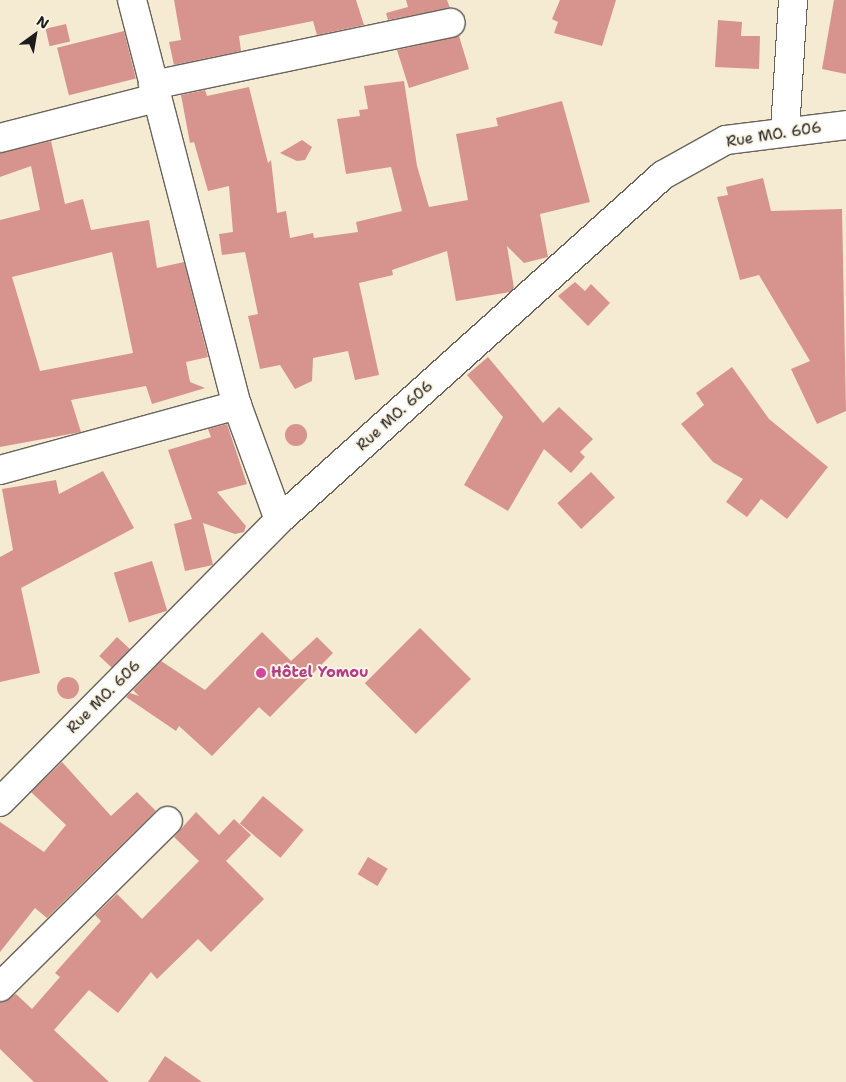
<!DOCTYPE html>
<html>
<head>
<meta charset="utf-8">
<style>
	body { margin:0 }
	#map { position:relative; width:846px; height:1082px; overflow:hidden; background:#f5ead2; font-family:"Shantell Sans",sans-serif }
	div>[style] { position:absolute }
	.building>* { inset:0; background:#d7948f; transform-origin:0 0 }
	.round { border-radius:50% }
	.roads { filter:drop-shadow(1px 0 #68645c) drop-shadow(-1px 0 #68645c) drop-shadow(0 1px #68645c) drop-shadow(0 -1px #68645c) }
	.minor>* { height:28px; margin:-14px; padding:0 14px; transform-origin:14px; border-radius:14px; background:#fff }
	.dots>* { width:14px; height:14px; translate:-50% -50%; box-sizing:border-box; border:2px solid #fcf5e5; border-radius:50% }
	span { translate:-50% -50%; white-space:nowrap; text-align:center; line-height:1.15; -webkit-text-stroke:4px #fcf5e5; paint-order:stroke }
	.street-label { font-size:15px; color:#1c1c1c }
	.hotel-label { font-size:15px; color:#b23c85; font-weight:700 }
	.left { translate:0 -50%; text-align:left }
	.north { position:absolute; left:10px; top:10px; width:50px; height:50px; -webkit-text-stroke:4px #fcf5e5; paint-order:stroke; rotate:32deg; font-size:14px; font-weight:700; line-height:20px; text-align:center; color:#1c1c1c }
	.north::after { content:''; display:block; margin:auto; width:18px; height:22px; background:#1c1c1c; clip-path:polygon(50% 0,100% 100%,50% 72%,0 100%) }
</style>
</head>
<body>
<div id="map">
	<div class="building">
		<i style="clip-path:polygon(174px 0,356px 0,364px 25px,317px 35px,313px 21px,239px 36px,241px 51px,174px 65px,169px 42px,181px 40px)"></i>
		<i style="clip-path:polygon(406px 0,447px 0,450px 8px,388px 20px,386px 13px,408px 7px)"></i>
		<i style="clip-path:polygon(560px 0,616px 0,602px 46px,554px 33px,558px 22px,552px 19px)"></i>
		<i style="clip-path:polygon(834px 0,846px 0,846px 74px,822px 69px)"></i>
		<i style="clip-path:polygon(718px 20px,742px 22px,741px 36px,760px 36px,759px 69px,715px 67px)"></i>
		<i style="left:66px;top:24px;width:18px;height:21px;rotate:77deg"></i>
		<i style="left:124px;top:31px;width:49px;height:69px;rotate:76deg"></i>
		<i style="clip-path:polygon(459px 36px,469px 69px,409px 88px,397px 50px)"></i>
		<i style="clip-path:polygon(404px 81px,417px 166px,429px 207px,468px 200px,456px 134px,498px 126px,496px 118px,562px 101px,590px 202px,540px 214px,548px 257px,524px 263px,507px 246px,514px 288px,510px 292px,456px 301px,447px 251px,392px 270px,393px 275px,359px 283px,379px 375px,355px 380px,348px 351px,313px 358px,312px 381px,295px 389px,280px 365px,260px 369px,248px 316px,258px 314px,245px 252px,222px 255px,219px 234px,233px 232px,229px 186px,208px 191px,194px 142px,190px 143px,181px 95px,205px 90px,207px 96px,249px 87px,268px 163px,271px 160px,277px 213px,286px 211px,290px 238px,313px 233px,314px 238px,358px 232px,356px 222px,402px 211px,391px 167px,346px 174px,337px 119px,360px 116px,359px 110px,368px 109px,364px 86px)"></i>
		<i style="clip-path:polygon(302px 140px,312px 147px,305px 160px,297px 161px,280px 153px)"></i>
		<i style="clip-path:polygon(evenodd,51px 141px,65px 204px,83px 199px,91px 230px,149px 220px,157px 268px,184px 262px,208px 357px,186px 362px,190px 382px,205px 388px,152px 404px,146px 386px,71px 400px,81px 432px,0 447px,0 220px,40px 210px,31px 166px,0 177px,0 153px,51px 141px,112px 252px,133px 353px,40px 371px,12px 277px,112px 252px)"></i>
		<i style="clip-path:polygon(763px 178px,771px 211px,842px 209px,846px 411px,817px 424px,791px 369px,810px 361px,759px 275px,740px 280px,717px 197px,728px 195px,726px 187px)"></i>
		<i style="clip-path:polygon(575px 282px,585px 291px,591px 284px,610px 303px,588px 326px,558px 296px)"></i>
		<i style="clip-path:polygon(488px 357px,543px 423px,559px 407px,593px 439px,580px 452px,585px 457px,571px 473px,544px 449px,508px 511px,464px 485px,503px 417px,467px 375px)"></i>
		<i style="clip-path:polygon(732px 367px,769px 419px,828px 467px,787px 519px,761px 499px,747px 517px,726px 502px,743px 479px,713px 462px,681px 424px,704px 405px,696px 393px)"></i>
		<i class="round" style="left:285px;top:424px;width:22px;height:22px"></i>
		<i style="clip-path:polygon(227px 424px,247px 484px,217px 492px,246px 526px,244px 532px,235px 534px,203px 523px,213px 565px,185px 571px,174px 524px,192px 519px,168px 450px,211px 437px,208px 429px)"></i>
		<i style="clip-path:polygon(103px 471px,134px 528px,21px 588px,40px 673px,0 682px,0 557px,13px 550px,2px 489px,56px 480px,59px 494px)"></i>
		<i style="left:591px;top:472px;width:35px;height:46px;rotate:47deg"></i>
		<i style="left:152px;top:561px;width:52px;height:40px;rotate:73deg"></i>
		<i style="left:420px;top:628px;width:72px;height:78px;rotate:45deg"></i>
		<i style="clip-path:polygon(262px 632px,291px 661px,317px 637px,333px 653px,270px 717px,259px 707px,212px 756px,179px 726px,176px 731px,126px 697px,130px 693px,139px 696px,133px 690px,161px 661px,205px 690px)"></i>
		<i style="left:117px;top:637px;width:18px;height:26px;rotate:43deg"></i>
		<i class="round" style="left:57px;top:677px;width:22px;height:22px"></i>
		<i style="clip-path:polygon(62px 762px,111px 816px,137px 792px,156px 811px,47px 918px,35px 908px,0 952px,0 822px,44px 852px,66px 825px,31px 792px)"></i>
		<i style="left:263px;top:796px;width:53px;height:36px;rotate:40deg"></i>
		<i style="clip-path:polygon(196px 812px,219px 835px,234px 819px,251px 835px,226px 861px,264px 899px,211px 952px,198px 939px,157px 979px,151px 972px,118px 1013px,89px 990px,54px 1030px,109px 1082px,34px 1082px,0 1049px,0 1002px,16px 994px,32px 1009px,60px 977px,55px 973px,101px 921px,95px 915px,117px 894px,142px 919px,199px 861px,174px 837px)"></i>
		<i style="left:368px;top:857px;width:23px;height:20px;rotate:31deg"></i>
		<i style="clip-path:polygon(165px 1056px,202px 1082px,148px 1082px)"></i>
	</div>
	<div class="roads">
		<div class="minor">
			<i style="left:132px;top:0;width:418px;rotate:75.5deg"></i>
			<i style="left:237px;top:405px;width:122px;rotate:69.9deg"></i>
			<i style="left:153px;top:85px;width:304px;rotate:-11.8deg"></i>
			<i style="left:785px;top:131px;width:131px;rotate:-86.5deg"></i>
			<i style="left:0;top:138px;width:161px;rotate:-14.4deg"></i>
			<i style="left:0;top:470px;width:246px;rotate:-15.3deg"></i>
			<i style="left:0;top:802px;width:397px;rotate:-45.3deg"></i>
			<i style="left:279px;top:520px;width:516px;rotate:-41.94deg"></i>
			<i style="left:663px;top:175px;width:72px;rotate:-29.1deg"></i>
			<i style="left:726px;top:140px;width:121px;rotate:-7.1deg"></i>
			<i style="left:0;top:987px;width:236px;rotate:-44.7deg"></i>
		</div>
	</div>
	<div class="dots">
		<i style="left:261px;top:673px;background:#d1479c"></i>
	</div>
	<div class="street-label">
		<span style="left:774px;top:135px;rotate:-9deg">Rue MO. 606</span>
		<span style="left:395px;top:416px;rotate:-42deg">Rue MO. 606</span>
		<span style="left:104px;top:697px;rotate:-45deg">Rue MO. 606</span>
	</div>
	<div class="hotel-label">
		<span class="left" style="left:271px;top:673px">Hôtel Yomou</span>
	</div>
	<div class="north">N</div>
</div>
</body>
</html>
